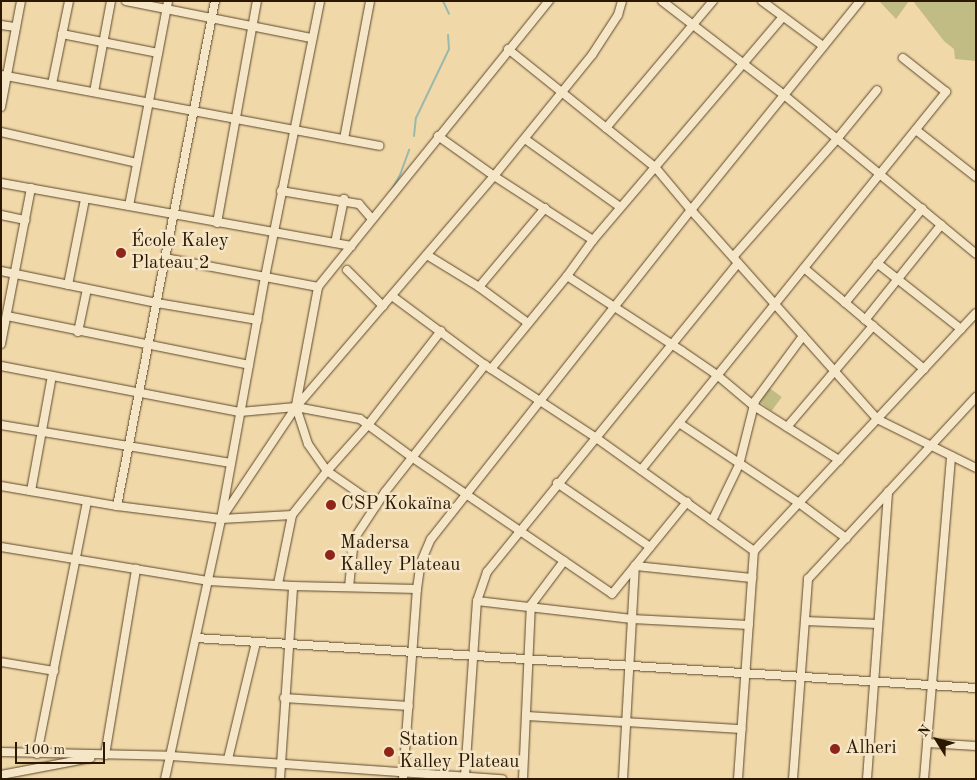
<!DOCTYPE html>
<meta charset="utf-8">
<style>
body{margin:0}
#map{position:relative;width:977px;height:780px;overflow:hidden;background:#f0d8a9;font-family:"Old Standard TT",serif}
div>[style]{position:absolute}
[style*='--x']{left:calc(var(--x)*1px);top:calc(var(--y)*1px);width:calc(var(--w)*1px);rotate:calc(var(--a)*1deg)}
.green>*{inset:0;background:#c1bc83;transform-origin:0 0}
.stream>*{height:2px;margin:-1px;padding:0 1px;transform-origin:1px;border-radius:1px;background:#9ab9ac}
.roads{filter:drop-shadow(0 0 1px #5d482b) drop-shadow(0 0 1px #5d482b)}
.minor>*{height:8px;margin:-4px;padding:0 4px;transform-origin:4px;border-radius:4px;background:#f5e6c7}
.dots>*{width:14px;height:14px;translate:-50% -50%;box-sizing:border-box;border:2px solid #f5e6c7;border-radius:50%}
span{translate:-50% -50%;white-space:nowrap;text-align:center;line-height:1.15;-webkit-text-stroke:5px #f5e6c7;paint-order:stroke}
.poi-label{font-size:19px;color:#2c1801}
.left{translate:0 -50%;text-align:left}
.frame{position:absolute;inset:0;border:2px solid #2c1801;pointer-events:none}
.north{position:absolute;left:912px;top:715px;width:50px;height:50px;-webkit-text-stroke:4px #f5e6c7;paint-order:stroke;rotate:306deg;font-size:14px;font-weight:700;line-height:20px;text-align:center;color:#2c1801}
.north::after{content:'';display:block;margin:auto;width:18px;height:22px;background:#2c1801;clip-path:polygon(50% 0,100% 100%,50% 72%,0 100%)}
.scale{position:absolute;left:15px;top:742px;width:90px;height:22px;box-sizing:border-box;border:2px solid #2c1801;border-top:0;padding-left:6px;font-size:15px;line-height:18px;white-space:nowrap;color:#2c1801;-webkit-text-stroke:4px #f5e6c7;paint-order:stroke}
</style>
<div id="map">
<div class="green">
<div style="clip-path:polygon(879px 1px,909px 1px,896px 19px)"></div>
<div style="clip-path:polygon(913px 1px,976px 1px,976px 61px,955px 59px,954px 49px,944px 41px)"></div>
<div style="left:768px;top:387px;width:17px;height:17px;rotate:36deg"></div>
</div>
<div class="stream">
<div style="--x:443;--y:1;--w:14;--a:65"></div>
<div style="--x:414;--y:136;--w:18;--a:-84"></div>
<div style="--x:416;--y:118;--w:76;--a:-64.4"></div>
<div style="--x:449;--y:49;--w:14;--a:-94"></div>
<div style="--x:390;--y:193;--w:21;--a:-61"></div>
<div style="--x:400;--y:175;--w:27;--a:-70"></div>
</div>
<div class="roads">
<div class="minor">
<div style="--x:126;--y:1;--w:190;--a:11.3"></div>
<div style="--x:662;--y:1;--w:154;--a:37.6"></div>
<div style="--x:784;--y:95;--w:249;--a:39.6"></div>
<div style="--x:762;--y:1;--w:76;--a:36.4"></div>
<div style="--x:1;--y:25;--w:15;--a:8"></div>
<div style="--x:62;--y:34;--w:98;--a:11.2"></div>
<div style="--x:508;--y:49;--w:189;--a:38.8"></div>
<div style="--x:655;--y:167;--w:56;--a:50.1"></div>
<div style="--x:691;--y:210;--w:280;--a:48.3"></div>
<div style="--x:877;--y:419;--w:110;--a:26.3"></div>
<div style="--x:1;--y:75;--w:385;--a:10.6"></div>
<div style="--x:52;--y:84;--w:85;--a:-78.4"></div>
<div style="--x:94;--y:92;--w:93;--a:-79.4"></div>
<div style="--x:1;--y:107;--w:108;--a:-79.3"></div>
<div style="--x:606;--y:128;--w:166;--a:-49.9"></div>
<div style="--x:916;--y:130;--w:76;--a:38.1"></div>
<div style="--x:1;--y:132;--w:139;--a:12.8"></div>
<div style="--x:438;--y:136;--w:69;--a:35.5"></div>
<div style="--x:494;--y:176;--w:118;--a:32.9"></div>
<div style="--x:344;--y:139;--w:140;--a:-79.3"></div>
<div style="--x:525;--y:139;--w:117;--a:35.6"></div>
<div style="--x:1;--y:183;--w:356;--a:10.2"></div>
<div style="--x:281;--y:191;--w:79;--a:9.5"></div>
<div style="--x:359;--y:204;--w:20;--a:49"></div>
<div style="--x:129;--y:206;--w:209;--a:-79.2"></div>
<div style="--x:1;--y:215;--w:25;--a:12"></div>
<div style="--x:217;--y:223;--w:226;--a:-79.8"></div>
<div style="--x:335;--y:243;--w:45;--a:-78.4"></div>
<div style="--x:427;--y:255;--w:61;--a:31.6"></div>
<div style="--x:479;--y:287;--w:61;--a:36.3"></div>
<div style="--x:733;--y:257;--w:157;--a:-48.6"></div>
<div style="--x:837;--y:139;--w:63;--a:-50.8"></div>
<div style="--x:165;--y:258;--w:156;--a:10.7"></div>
<div style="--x:877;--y:263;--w:107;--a:38.2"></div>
<div style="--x:804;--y:268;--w:157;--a:40.1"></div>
<div style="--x:347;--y:270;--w:51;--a:45"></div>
<div style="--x:1;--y:271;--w:159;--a:11.6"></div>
<div style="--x:157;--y:303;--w:102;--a:9.6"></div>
<div style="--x:567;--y:276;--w:137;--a:33.1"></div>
<div style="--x:682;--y:351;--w:42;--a:34.4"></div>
<div style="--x:717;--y:375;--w:48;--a:40"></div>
<div style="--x:754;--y:406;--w:101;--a:32.4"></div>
<div style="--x:68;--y:285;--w:88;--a:-78.8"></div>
<div style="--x:479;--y:287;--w:103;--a:-50.1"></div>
<div style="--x:392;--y:296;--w:116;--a:36.6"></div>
<div style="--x:485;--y:365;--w:131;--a:33.2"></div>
<div style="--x:595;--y:437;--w:196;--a:35.6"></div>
<div style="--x:845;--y:303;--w:122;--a:-50.7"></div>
<div style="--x:7;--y:316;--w:247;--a:11.4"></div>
<div style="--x:865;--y:320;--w:122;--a:-51.3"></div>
<div style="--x:78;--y:332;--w:44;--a:-78.2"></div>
<div style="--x:1;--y:344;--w:159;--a:-79.1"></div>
<div style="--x:1;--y:366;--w:243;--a:10.9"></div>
<div style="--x:240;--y:412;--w:56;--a:-5.1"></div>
<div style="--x:296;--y:407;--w:39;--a:72"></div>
<div style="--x:308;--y:444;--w:33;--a:55"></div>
<div style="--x:327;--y:471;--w:60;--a:34.8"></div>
<div style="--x:491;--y:369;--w:120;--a:-50.7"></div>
<div style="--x:567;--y:276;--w:44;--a:-54.2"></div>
<div style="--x:593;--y:240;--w:293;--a:-49.6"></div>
<div style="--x:296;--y:405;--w:120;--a:-79.4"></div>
<div style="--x:318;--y:287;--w:368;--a:-51.1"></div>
<div style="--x:296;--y:407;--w:65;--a:10.6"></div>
<div style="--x:360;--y:419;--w:66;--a:36.3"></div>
<div style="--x:413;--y:458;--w:241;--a:34.3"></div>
<div style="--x:612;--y:594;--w:119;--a:-50.8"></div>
<div style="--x:679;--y:423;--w:144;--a:33.7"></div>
<div style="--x:799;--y:503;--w:59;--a:36.7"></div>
<div style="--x:1;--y:425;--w:233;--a:9.4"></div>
<div style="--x:787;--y:427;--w:133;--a:-49.6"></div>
<div style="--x:641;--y:470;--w:486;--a:-51.1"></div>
<div style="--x:946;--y:92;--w:55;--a:-141.7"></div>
<div style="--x:557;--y:483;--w:113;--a:34.5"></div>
<div style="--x:1;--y:486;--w:118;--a:9.8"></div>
<div style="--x:117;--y:506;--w:105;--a:7.1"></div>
<div style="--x:221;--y:519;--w:71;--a:-3.2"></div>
<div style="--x:31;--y:491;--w:117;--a:-79.7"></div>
<div style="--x:117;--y:506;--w:514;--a:-79.02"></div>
<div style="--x:223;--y:516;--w:131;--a:-56.2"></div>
<div style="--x:296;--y:407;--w:304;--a:-49.4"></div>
<div style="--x:494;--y:176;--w:156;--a:-51"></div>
<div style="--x:592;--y:55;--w:48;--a:-57"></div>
<div style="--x:618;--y:15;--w:15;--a:-74"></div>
<div style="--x:712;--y:521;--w:62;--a:-64.3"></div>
<div style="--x:739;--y:465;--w:66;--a:-76"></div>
<div style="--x:755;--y:401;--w:81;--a:-53.6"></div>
<div style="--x:1;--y:547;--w:211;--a:9.3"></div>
<div style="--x:209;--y:581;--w:84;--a:3.4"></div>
<div style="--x:293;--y:586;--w:124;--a:1.4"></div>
<div style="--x:278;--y:584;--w:70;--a:-78.5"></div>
<div style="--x:292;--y:515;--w:56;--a:-51.5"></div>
<div style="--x:327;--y:471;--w:62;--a:-48.3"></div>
<div style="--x:368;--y:425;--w:119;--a:-52.2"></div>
<div style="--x:349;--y:587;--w:48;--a:-84.1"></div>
<div style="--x:354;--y:539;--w:56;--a:-56.6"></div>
<div style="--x:385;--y:492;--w:162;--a:-51.8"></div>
<div style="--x:477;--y:601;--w:156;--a:6.6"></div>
<div style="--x:632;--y:619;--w:117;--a:2.9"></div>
<div style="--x:805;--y:621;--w:73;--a:2.4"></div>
<div style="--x:196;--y:638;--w:782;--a:3.67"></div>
<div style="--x:1;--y:662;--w:54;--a:9.6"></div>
<div style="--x:284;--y:698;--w:125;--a:3.7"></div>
<div style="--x:527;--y:716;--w:215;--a:3.5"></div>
<div style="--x:927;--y:743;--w:49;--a:3.5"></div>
<div style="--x:1;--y:752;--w:170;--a:1.3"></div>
<div style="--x:171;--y:756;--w:332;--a:4"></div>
<div style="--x:37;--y:754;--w:258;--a:-78.8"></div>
<div style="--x:105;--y:755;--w:189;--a:-80.5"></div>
<div style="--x:228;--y:759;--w:120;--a:-76.5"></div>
<div style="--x:1;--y:775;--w:91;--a:-10.8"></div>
<div style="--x:465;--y:776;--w:175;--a:-86.1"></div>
<div style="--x:477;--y:601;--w:31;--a:-71"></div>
<div style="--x:487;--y:572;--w:398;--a:-50.9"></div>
<div style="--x:165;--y:779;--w:266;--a:-77.8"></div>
<div style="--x:221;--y:519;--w:246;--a:-79.7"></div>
<div style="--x:265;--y:277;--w:281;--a:-78.7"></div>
<div style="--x:280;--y:779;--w:193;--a:-86.1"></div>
<div style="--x:403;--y:779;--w:191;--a:-85.8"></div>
<div style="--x:417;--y:589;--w:27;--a:-82"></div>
<div style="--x:421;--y:562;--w:25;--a:-67"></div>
<div style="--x:431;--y:539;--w:419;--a:-51.7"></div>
<div style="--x:691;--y:210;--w:269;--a:-51"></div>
<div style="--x:523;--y:779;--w:174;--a:-87.4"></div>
<div style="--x:531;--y:605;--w:55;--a:-53.1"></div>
<div style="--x:623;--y:779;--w:213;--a:-86.8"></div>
<div style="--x:635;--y:566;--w:118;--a:5.9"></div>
<div style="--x:738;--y:779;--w:229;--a:-86"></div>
<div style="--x:754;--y:551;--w:325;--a:-47"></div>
<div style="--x:793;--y:779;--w:201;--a:-85.7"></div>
<div style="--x:808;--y:579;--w:248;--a:-47.3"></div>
<div style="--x:867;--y:779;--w:288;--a:-85.8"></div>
<div style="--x:924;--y:779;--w:324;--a:-85.2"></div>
</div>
</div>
<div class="dots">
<div style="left:121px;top:253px;background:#8f2418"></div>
<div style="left:331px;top:505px;background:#8f2418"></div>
<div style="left:330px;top:555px;background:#8f2418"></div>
<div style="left:835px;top:749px;background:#8f2418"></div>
<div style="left:389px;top:752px;background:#8f2418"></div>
</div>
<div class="poi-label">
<span class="left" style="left:131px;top:253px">École Kaley<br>Plateau 2</span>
<span class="left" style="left:341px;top:505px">CSP Kokaïna</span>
<span class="left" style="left:340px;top:555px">Madersa<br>Kalley Plateau</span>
<span class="left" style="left:399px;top:752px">Station<br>Kalley Plateau</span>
<span class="left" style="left:845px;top:749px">Alheri</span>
</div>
<div class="frame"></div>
<div class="north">N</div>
<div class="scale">100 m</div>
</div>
